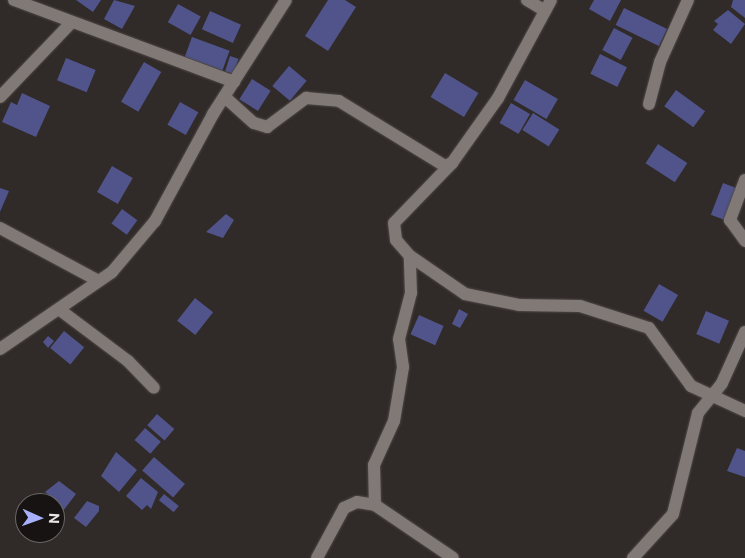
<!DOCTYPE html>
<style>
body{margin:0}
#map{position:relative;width:745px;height:558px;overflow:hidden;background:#302a28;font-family:"Public Sans",sans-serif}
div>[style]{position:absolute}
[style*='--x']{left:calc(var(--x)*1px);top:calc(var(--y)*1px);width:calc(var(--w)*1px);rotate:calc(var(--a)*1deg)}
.building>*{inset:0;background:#50548b;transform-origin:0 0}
.roads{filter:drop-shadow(0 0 1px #4e4947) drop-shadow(0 0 1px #4e4947)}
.minor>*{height:12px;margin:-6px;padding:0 6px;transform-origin:6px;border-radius:6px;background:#807976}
span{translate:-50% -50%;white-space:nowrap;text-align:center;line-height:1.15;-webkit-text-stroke:5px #161312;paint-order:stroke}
.north{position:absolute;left:15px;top:493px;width:50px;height:50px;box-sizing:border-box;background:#161312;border:1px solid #6a6766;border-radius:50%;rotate:92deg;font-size:14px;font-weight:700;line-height:20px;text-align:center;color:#e8e4e3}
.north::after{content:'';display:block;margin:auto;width:18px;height:22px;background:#a8b0fc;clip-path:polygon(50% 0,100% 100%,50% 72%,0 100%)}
</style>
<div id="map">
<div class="building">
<div style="clip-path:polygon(76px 0,101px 0,93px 12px)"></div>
<div style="clip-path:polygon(114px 0,135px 6px,122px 29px,104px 19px)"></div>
<div style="clip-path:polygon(328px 0,345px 0,356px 7px,328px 51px,305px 36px)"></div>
<div style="clip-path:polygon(594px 0,621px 0,610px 21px,589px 9px)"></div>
<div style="clip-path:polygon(733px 0,745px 0,745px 18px,731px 7px)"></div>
<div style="left:178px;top:4px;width:26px;height:21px;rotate:29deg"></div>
<div style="left:624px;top:8px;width:48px;height:19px;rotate:26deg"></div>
<div style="clip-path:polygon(728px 10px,745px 24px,731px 44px,713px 30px,718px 24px,714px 21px)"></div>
<div style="left:210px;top:11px;width:34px;height:20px;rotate:24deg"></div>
<div style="left:614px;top:28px;width:21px;height:25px;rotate:28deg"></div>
<div style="left:192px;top:37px;width:40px;height:21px;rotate:20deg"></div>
<div style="left:600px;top:54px;width:30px;height:22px;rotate:26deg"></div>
<div style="left:230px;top:56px;width:9px;height:16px;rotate:18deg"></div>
<div style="left:66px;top:58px;width:32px;height:24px;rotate:22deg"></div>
<div style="left:144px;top:62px;width:20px;height:46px;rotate:30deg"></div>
<div style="left:289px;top:66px;width:23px;height:26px;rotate:40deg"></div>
<div style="left:445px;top:73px;width:39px;height:28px;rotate:31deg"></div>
<div style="left:252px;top:79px;width:22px;height:24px;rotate:32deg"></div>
<div style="left:525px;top:80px;width:38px;height:23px;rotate:30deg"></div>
<div style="left:676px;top:90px;width:36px;height:20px;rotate:36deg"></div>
<div style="clip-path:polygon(22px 93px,50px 106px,36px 137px,2px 122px,11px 102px,17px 105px)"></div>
<div style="left:180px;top:102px;width:21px;height:26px;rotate:29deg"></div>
<div style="left:511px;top:103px;width:22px;height:23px;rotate:30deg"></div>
<div style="left:533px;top:113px;width:31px;height:20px;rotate:32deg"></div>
<div style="left:658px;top:144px;width:35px;height:23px;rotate:33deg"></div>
<div style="left:112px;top:166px;width:24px;height:30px;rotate:30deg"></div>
<div style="left:723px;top:183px;width:14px;height:34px;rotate:21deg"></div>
<div style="clip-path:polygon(0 188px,9px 191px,0 212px)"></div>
<div style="left:122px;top:209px;width:19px;height:18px;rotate:36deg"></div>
<div style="clip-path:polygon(226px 214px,234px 220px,223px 238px,206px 232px)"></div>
<div style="left:659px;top:284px;width:22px;height:31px;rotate:30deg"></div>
<div style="left:195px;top:298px;width:23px;height:29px;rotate:38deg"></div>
<div style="clip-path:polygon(459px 309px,468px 314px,460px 328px,452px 324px)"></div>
<div style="left:706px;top:311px;width:25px;height:25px;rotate:23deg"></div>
<div style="left:419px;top:315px;width:27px;height:21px;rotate:24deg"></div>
<div style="left:64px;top:331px;width:26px;height:22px;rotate:39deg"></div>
<div style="clip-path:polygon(48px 336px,54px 341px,48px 348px,43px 342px)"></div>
<div style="left:157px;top:414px;width:23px;height:15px;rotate:41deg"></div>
<div style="left:145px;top:428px;width:21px;height:16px;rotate:41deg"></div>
<div style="clip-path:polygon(737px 448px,745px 451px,745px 477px,727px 471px)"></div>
<div style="clip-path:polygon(116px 452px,137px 470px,119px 492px,101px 476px)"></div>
<div style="left:154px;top:457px;width:41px;height:18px;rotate:41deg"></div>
<div style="clip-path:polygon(141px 478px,158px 492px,151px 509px,147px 505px,142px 510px,126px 496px)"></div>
<div style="clip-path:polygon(59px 481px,76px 494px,63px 511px,46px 499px,49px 495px,45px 492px)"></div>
<div style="left:164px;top:494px;width:19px;height:8px;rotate:39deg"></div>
<div style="clip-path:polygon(87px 501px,99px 506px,99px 511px,86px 527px,74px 518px)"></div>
</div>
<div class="roads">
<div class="minor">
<div style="--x:14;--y:0;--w:235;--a:20.4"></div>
<div style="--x:527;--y:0;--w:21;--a:31"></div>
<div style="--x:0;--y:97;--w:103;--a:-46.2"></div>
<div style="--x:227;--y:99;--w:36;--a:42"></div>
<div style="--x:254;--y:123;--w:14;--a:17"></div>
<div style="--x:267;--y:127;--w:49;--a:-36.6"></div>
<div style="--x:306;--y:98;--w:33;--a:5"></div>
<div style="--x:339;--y:101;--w:124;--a:31.5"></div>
<div style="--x:445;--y:166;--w:8;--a:-23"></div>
<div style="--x:452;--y:163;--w:80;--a:-54.7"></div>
<div style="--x:498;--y:98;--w:111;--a:-61.6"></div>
<div style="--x:649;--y:104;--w:43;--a:-75.3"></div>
<div style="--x:660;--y:62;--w:68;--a:-65.7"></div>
<div style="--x:452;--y:163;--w:83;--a:134"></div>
<div style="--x:394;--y:223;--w:17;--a:83"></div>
<div style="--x:396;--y:240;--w:21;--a:49"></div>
<div style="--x:410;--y:256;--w:67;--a:34.6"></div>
<div style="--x:465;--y:294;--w:55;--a:11.5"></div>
<div style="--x:519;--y:305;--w:61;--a:0.9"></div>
<div style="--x:580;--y:306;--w:72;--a:17.7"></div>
<div style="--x:649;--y:328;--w:72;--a:54.1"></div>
<div style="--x:691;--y:386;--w:60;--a:24.8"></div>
<div style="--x:745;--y:180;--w:43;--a:110.6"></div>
<div style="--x:730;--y:220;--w:26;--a:54"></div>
<div style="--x:0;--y:228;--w:112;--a:28.2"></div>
<div style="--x:60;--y:310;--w:85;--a:36.9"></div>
<div style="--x:128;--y:361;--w:37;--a:46"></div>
<div style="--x:0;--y:349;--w:136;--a:-34.5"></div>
<div style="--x:112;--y:272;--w:67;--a:-49.9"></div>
<div style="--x:155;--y:221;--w:122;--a:-61.5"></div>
<div style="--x:213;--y:114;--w:135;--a:-57.4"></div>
<div style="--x:375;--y:505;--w:40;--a:-91.4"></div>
<div style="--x:374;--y:465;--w:48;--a:-65.6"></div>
<div style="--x:394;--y:421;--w:55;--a:-80.5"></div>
<div style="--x:403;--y:367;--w:28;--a:-98"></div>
<div style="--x:399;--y:339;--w:48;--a:-75.4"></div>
<div style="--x:411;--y:293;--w:37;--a:-92"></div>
<div style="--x:317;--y:558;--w:57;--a:-61.6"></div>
<div style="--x:344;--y:508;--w:14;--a:-25"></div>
<div style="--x:357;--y:502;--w:18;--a:9"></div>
<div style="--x:375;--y:505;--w:94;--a:34.2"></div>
<div style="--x:633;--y:558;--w:59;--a:-47.7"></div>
<div style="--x:673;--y:514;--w:104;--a:-76.1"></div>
<div style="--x:698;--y:413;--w:38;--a:-51"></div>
<div style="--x:722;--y:383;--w:56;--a:-65.7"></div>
</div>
</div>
<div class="north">N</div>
</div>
